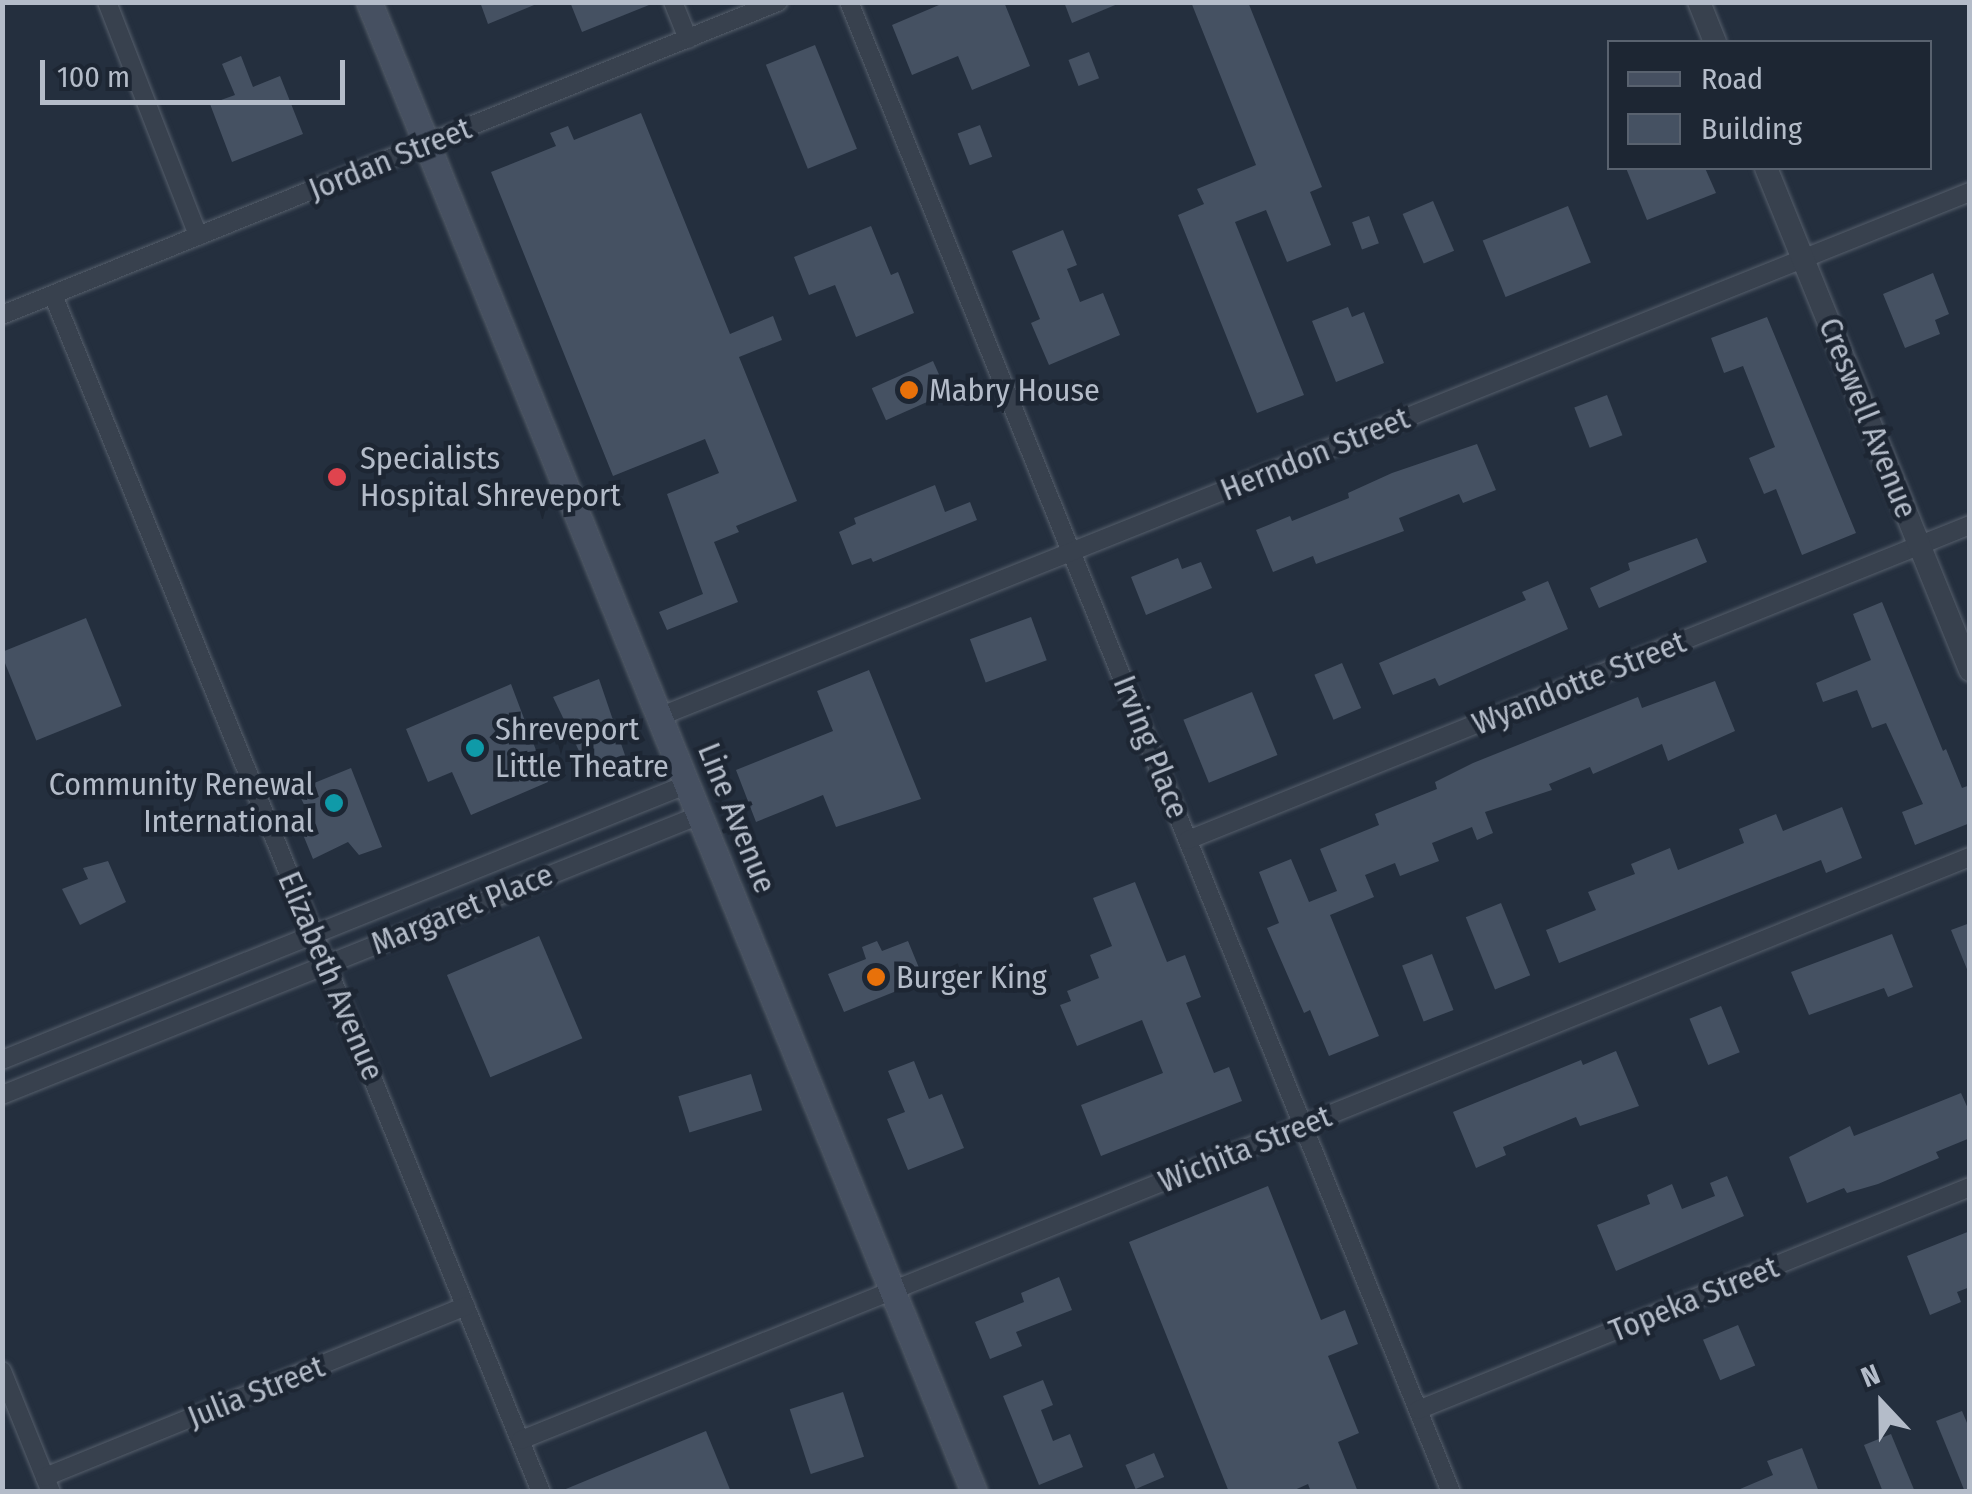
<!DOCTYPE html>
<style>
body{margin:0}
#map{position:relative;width:1972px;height:1494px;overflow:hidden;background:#242f3e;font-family:"Fira Sans Condensed",sans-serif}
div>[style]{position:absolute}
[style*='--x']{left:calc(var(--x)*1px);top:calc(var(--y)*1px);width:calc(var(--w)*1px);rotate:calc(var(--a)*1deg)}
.building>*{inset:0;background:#455162;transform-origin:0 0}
.roads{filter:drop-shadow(0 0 2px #565f6c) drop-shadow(0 0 2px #565f6c)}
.minor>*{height:18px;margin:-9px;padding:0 9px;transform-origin:9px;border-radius:9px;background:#38414e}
.tertiary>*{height:22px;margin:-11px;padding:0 11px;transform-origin:11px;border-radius:11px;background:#38414e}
.secondary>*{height:25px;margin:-12.5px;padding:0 12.5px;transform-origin:12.5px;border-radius:12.5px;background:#465061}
.dots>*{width:28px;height:28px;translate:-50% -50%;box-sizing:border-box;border:5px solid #1d2633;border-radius:50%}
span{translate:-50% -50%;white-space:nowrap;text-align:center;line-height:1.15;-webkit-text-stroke:9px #1d2633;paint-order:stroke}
.street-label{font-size:32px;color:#b4bcc9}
.poi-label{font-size:32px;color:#b4bcc9}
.left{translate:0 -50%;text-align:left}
.right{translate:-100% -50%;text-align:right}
.frame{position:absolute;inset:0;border:5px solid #b4bcc9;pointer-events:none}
.legend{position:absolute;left:1607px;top:40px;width:325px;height:130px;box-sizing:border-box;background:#1d2633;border:2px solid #59626f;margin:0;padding:12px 18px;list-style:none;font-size:30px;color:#b4bcc9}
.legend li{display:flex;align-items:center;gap:20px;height:50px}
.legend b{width:50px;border:2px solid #59626f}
.north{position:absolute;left:1832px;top:1354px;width:100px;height:100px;-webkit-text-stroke:8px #1d2633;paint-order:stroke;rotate:338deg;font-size:28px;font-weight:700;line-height:40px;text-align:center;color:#b4bcc9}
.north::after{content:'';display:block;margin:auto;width:35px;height:45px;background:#b4bcc9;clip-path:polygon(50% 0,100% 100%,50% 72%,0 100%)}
.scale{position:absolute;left:40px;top:60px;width:305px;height:45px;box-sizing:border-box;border:5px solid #b4bcc9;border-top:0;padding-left:12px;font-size:30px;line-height:35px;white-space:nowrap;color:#b4bcc9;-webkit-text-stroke:8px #1d2633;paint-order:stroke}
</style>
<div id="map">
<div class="building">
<div style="clip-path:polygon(480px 2px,539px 2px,539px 3px,488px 24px)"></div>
<div style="clip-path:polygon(570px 2px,654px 2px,654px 3px,582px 32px)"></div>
<div style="clip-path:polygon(946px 2px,1004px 2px,1030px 66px,972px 90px,958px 56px,912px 75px,892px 25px)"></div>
<div style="clip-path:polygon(1064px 2px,1120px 2px,1120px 3px,1072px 23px)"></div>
<div style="clip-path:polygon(1191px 2px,1248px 2px,1322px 187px,1310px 192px,1331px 245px,1287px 262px,1266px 210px,1235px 222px,1304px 395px,1257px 413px,1178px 215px,1204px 204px,1197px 189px,1256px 165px)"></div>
<div style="left:815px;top:45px;width:112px;height:53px;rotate:68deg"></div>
<div style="left:1089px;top:52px;width:28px;height:22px;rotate:69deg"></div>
<div style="clip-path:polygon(241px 56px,253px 87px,280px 76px,303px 134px,232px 162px,210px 104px,235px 95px,222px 64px)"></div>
<div style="clip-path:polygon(641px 113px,730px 334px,773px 316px,782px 340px,739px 357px,797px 501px,736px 526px,739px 532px,714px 542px,738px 602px,667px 630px,659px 612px,703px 594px,667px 494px,719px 473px,705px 439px,613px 476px,491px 172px,556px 146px,550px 133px,568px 126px,574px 140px)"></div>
<div style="left:980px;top:125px;width:34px;height:24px;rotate:69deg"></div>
<div style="clip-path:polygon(1626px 168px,1705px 168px,1716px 193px,1647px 220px)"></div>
<div style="left:1433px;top:201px;width:54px;height:33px;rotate:67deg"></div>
<div style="left:1568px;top:206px;width:61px;height:92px;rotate:68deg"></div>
<div style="left:1369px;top:216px;width:29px;height:18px;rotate:70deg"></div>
<div style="clip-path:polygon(871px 226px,891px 275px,898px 272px,914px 313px,856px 337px,835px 285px,809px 295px,794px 257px)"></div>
<div style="clip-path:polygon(1063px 230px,1077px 265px,1067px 269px,1080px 302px,1103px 293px,1120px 335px,1049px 365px,1031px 323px,1040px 319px,1012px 251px)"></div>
<div style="clip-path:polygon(1933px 273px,1949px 314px,1935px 320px,1940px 334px,1905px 348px,1883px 294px)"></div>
<div style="clip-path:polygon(1348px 307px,1352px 317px,1364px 312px,1384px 363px,1336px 382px,1312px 321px)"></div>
<div style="clip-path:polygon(1767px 317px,1856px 533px,1802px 555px,1776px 489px,1764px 494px,1749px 458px,1775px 447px,1743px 366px,1724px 373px,1711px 338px)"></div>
<div style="left:933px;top:361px;width:35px;height:67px;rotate:66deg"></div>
<div style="left:1607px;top:395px;width:43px;height:35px;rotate:69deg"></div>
<div style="clip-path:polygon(1477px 444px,1496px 490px,1463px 503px,1459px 494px,1399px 518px,1404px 531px,1316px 564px,1313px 556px,1273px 572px,1256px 530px,1290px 516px,1292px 521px,1349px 498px,1348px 493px,1392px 473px)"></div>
<div style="clip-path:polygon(935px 485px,945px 512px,970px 502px,977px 520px,873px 562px,871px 558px,852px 565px,839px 532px,856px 524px,854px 518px)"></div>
<div style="clip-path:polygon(1697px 538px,1707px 562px,1599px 608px,1590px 588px,1630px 570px,1628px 563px)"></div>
<div style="clip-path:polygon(1178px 558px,1182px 569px,1201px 562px,1212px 588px,1146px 615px,1131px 577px)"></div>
<div style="clip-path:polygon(1548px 581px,1568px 629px,1439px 686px,1435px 678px,1393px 695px,1379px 663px,1526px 600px,1522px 592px)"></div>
<div style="clip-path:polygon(1882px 602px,1943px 751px,1946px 749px,1962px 788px,1970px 785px,1970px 823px,1915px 845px,1902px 812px,1923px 804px,1886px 723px,1872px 728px,1857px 690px,1823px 702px,1816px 683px,1871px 660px,1853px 614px)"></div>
<div style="left:1031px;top:617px;width:46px;height:65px;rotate:70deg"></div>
<div style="left:86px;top:618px;width:95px;height:92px;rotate:68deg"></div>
<div style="left:1342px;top:663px;width:49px;height:30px;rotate:67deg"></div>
<div style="clip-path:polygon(869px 670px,921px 799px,836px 827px,823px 795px,756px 822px,736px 770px,833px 731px,817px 691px)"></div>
<div style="clip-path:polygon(599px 679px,629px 767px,593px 780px,553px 697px)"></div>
<div style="clip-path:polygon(1715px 681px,1735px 731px,1668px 761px,1662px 744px,1593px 774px,1590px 767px,1549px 784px,1552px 790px,1485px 812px,1493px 833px,1477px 840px,1472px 827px,1432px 843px,1439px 861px,1400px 876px,1395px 863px,1365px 875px,1374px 897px,1330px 915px,1379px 1036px,1329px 1056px,1310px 1010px,1304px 1013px,1267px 928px,1279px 923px,1259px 872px,1291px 859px,1309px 902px,1337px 891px,1320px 849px,1379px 825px,1375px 814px,1437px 789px,1435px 782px,1473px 763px,1638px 697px,1642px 708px)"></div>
<div style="clip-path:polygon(511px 684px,548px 782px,471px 815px,452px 772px,428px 782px,406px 729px)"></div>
<div style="left:1252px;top:692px;width:68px;height:74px;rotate:68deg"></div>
<div style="clip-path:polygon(351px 768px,382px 847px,359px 855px,348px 842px,313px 859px,297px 820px,309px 815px,297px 790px)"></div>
<div style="clip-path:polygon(1842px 807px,1862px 858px,1826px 873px,1821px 860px,1559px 963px,1546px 930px,1596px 910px,1588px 892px,1635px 874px,1631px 864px,1670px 848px,1678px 870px,1744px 843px,1739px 829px,1776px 814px,1783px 831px)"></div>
<div style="clip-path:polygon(108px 861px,126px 902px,80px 925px,62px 889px,88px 879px,83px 868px)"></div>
<div style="clip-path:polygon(1135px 882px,1167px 962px,1185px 955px,1201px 997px,1186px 1003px,1214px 1073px,1229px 1067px,1242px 1101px,1101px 1156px,1081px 1105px,1163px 1073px,1142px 1020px,1077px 1046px,1060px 1005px,1071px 1001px,1067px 991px,1099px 978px,1090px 955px,1112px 946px,1093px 898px)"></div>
<div style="left:1501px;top:903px;width:78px;height:38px;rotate:68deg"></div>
<div style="clip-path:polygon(1970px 923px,1970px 974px,1969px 974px,1951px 930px)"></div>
<div style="clip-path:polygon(1892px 934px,1913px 987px,1888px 997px,1884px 988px,1809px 1015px,1791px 972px)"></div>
<div style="left:539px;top:936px;width:111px;height:100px;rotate:67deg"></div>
<div style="clip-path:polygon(877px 941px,882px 951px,908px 941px,924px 980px,844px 1012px,828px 974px,866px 959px,862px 947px)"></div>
<div style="left:1432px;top:954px;width:60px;height:32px;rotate:69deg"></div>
<div style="left:1721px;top:1006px;width:50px;height:34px;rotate:68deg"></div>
<div style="clip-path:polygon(1616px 1051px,1639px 1106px,1580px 1126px,1576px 1117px,1503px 1147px,1506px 1155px,1476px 1168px,1453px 1112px,1581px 1060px,1583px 1065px)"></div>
<div style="clip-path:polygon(914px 1061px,929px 1099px,942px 1094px,964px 1148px,908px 1170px,887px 1119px,905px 1112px,888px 1071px)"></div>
<div style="left:751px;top:1074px;width:38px;height:76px;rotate:73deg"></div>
<div style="clip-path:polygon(1961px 1093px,1970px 1113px,1970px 1138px,1936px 1152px,1939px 1158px,1878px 1184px,1847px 1193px,1844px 1188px,1807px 1203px,1789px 1157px,1850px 1126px,1854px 1136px)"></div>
<div style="clip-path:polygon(1727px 1176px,1744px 1216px,1616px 1271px,1597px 1225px,1650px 1204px,1647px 1195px,1672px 1184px,1682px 1209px,1715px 1196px,1710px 1183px)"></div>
<div style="clip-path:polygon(1268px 1186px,1321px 1320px,1345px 1310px,1358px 1344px,1328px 1356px,1359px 1433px,1338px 1442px,1358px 1492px,1311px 1492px,1308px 1484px,1290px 1492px,1229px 1492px,1129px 1242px)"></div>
<div style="clip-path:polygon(1970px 1231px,1970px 1287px,1957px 1292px,1961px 1302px,1930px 1315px,1907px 1256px)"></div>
<div style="clip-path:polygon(1059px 1277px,1072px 1310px,1016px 1332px,1022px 1346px,990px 1359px,975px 1322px,1024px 1302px,1021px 1293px)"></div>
<div style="left:1738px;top:1325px;width:44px;height:38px;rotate:67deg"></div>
<div style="clip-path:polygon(1043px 1380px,1053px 1405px,1041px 1410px,1053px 1441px,1070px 1434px,1083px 1467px,1039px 1485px,1003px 1396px)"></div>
<div style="left:843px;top:1392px;width:68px;height:56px;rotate:72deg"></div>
<div style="clip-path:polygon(1962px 1411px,1970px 1430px,1970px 1492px,1965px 1492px,1936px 1421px)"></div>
<div style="clip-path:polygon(706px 1431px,731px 1492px,561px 1492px,561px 1491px)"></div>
<div style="clip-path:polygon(1891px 1434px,1915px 1492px,1883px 1492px,1864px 1445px)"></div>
<div style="clip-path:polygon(1802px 1448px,1819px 1492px,1733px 1492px,1773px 1475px,1767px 1461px)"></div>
<div style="left:1154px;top:1453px;width:26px;height:31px;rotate:67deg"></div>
</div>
<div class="roads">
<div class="minor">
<div style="--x:107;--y:2;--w:251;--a:68.7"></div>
<div style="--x:673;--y:2;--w:40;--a:68"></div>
<div style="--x:849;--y:2;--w:1607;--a:68"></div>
<div style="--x:53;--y:295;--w:1293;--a:67.82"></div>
<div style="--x:2;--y:315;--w:837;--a:-21.97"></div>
<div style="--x:661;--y:716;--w:1410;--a:-21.82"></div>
<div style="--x:1188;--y:840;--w:843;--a:-21.94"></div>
<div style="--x:2;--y:1060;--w:739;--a:-21.92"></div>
<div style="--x:2;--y:1095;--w:752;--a:-21.86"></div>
<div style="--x:2;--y:1371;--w:131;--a:68"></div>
<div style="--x:1418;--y:1410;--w:595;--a:-22"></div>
<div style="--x:521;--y:1440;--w:1562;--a:-21.92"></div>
<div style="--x:45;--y:1477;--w:454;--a:-22.1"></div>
</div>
<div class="tertiary">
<div style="--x:1699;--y:2;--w:43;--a:68.2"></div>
<div style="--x:1766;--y:168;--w:542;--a:67.88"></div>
</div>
<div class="secondary">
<div style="--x:369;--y:2;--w:1608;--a:67.9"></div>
</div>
</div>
<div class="dots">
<div style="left:909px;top:390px;background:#e8710a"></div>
<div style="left:337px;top:477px;background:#e0444e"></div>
<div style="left:475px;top:748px;background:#0f9aa8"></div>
<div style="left:334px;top:803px;background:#0f9aa8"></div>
<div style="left:876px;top:977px;background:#e8710a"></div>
</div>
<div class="street-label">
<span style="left:390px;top:159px;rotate:-22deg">Jordan Street</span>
<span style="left:1868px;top:418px;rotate:68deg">Creswell Avenue</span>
<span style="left:1315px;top:454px;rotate:-22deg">Herndon Street</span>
<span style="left:1579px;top:683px;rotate:-22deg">Wyandotte Street</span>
<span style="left:1151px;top:747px;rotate:68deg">Irving Place</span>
<span style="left:737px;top:818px;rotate:68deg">Line Avenue</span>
<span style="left:462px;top:909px;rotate:-22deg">Margaret Place</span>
<span style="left:331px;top:976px;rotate:67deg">Elizabeth Avenue</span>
<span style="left:1245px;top:1149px;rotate:-22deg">Wichita Street</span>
<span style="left:1694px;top:1299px;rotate:-22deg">Topeka Street</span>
<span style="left:256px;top:1392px;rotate:-22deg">Julia Street</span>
</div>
<div class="poi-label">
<span class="left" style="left:929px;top:390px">Mabry House</span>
<span class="left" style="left:360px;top:477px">Specialists<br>Hospital Shreveport</span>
<span class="left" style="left:495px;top:748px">Shreveport<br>Little Theatre</span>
<span class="right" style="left:314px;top:803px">Community Renewal<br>International</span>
<span class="left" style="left:896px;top:977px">Burger King</span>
</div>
<div class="frame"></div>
<ul class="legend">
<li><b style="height:12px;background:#465061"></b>Road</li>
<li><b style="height:28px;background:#455162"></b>Building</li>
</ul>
<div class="north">N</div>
<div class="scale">100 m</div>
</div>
